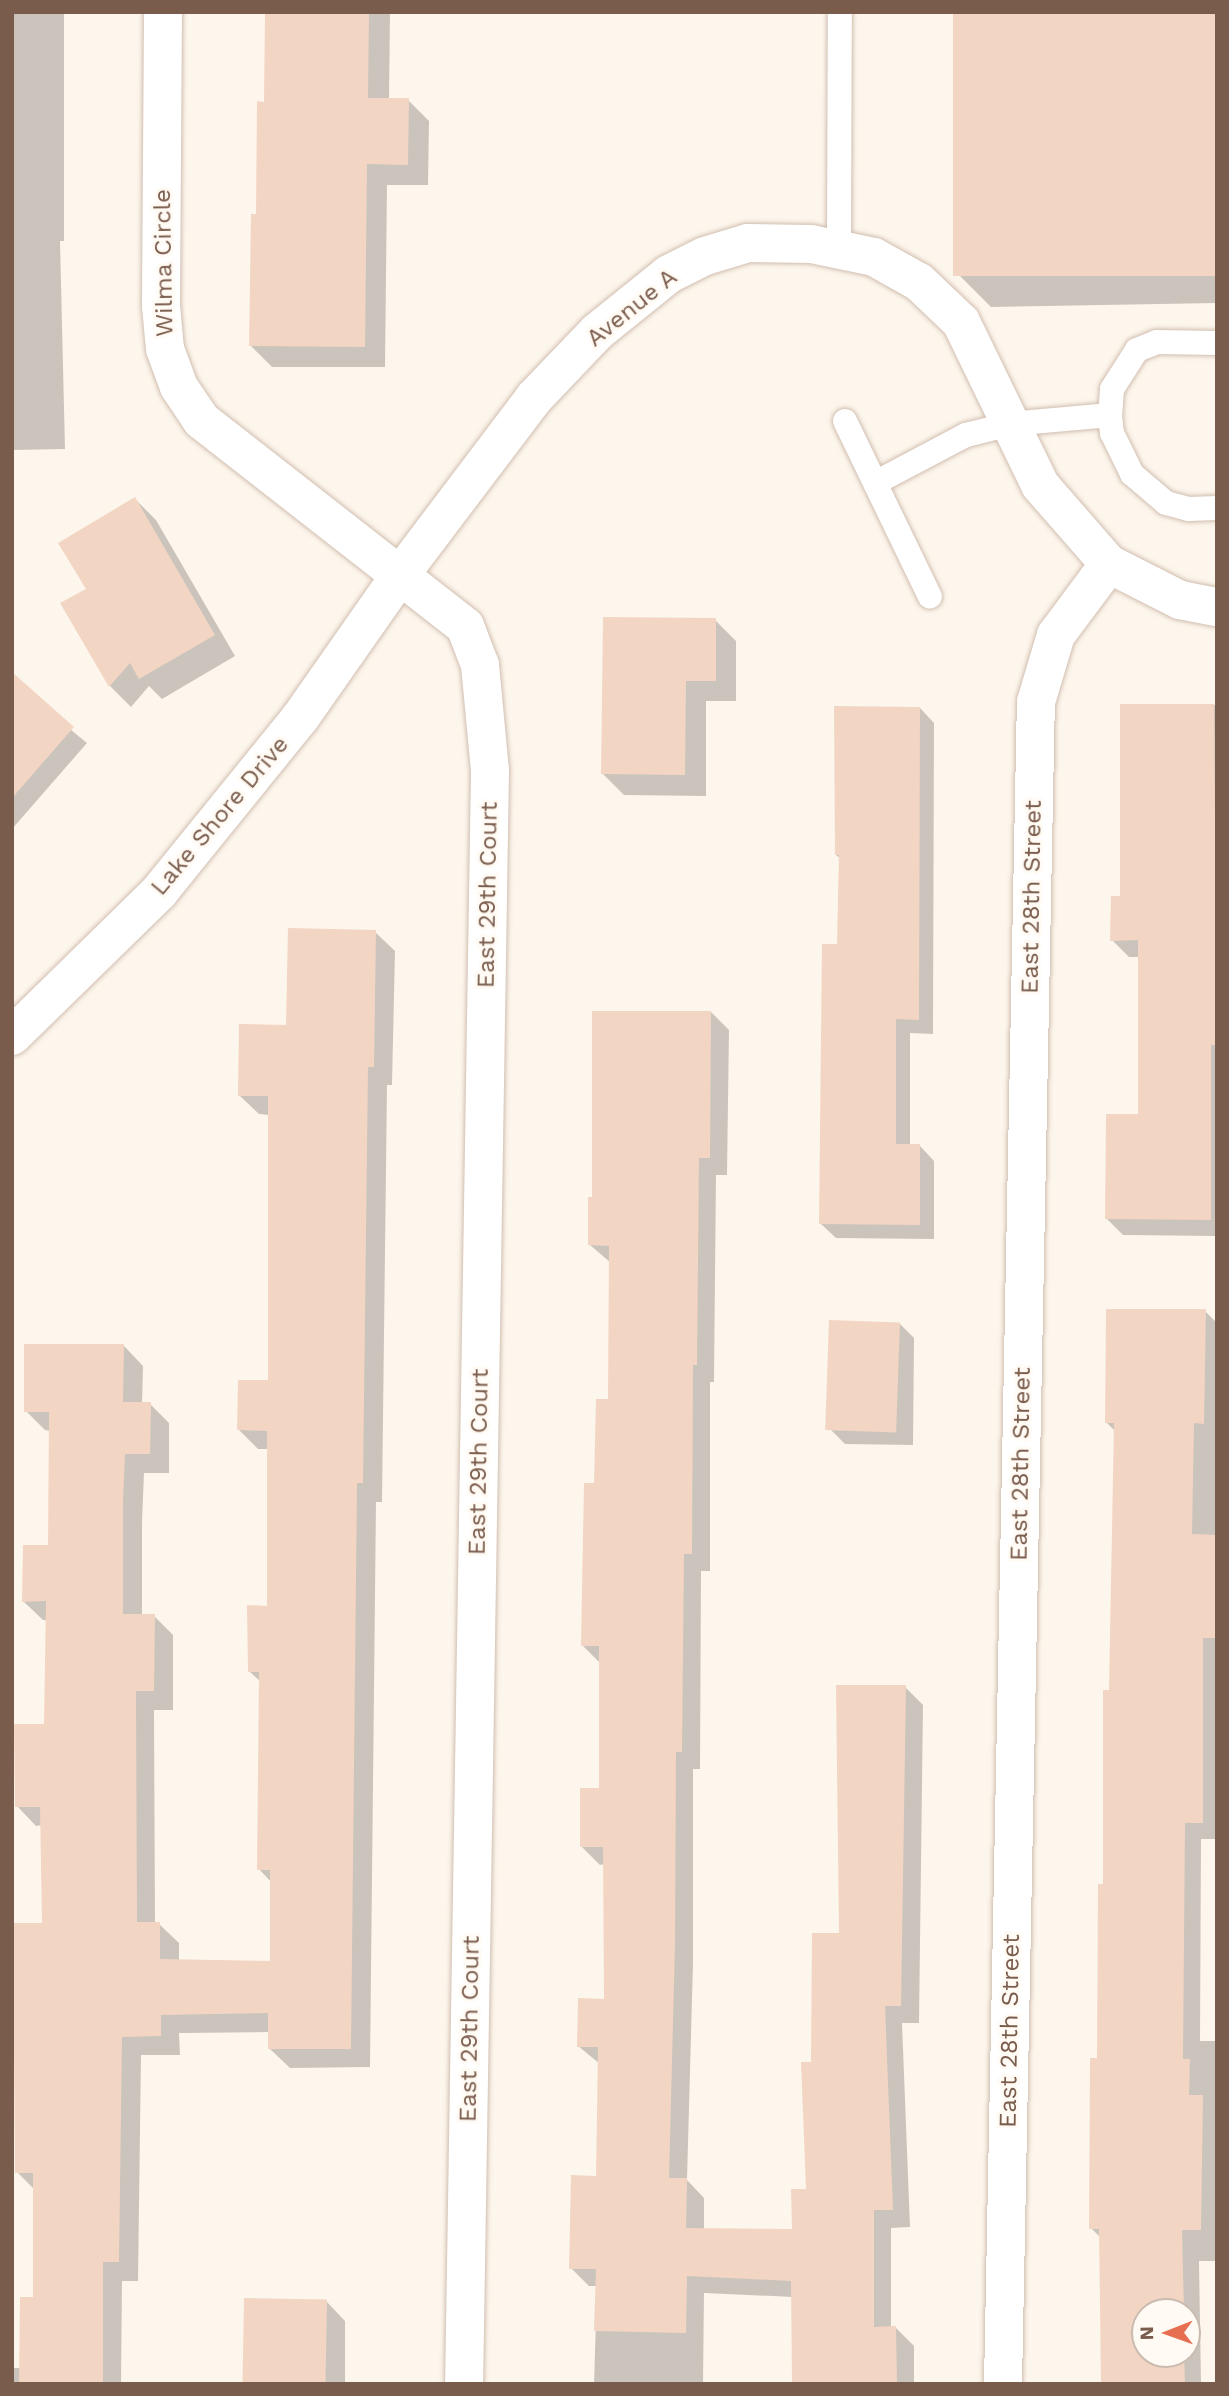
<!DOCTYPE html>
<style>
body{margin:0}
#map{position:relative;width:1229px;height:2396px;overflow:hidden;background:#fdf6ec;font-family:"Work Sans",sans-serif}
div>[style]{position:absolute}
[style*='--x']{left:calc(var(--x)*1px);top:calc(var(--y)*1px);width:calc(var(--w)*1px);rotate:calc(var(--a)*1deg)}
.shadow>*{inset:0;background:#0003}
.building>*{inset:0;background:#f3d5c3;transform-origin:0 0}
.roads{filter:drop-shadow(0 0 2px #d1beb0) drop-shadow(0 0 2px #d1beb0)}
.lane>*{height:24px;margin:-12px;padding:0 12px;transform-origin:12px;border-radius:12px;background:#fff}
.street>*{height:38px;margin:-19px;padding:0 19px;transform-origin:19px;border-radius:19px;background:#fff}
span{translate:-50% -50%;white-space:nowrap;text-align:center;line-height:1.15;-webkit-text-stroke:6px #fffaf3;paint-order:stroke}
.street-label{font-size:24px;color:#7a5c4d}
.frame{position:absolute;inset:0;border:14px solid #7a5c4d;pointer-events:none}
.north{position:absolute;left:1131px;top:2298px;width:70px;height:70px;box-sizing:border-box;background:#fffaf3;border:2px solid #cabbb1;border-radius:50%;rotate:269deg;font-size:19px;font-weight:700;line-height:28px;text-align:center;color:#7a5c4d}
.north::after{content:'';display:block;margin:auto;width:24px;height:32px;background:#e76f51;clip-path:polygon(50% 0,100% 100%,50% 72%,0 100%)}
</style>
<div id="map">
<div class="shadow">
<div style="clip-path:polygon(12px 12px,64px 12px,64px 241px,60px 241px,65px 449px,12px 450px)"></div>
<div style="clip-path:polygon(267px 12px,390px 12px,389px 100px,408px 100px,429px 121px,428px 185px,387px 185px,385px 367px,272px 367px,251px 346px,266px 104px)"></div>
<div style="clip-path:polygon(1217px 12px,1217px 303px,991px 307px,959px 275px)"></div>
<div style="clip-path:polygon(135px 499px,156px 520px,235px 656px,162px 699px,149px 686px,131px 707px,110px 686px,63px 604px,88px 590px)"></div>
<div style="clip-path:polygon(715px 620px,736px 641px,736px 701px,706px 701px,706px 796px,624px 795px,603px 774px)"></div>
<div style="clip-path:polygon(12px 682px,87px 743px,12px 829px)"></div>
<div style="clip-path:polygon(1217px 705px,1217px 1236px,1123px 1235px,1107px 1219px,1139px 1116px,1140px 957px,1129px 957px,1112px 940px,1122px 897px,1122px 706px)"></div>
<div style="clip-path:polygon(920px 708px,934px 723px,933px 1034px,910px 1033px,910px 1146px,920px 1146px,934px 1161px,934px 1239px,836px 1238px,821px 1224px,839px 946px,841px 859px,836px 855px)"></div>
<div style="clip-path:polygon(375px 932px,395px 951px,392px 1085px,387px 1085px,382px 1502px,376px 1502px,370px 2067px,290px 2068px,270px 2049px,270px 2032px,179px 2033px,180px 2055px,141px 2055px,138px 2281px,122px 2281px,121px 2384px,14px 2384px,14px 2368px,21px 2368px,35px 2299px,35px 2190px,17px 2172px,44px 1924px,42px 1825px,36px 1826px,17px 1806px,46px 1726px,48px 1620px,43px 1620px,23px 1601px,50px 1547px,50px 1431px,45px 1430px,26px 1411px,124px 1346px,143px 1366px,142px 1404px,150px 1404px,169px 1423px,169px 1473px,144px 1473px,142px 1522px,142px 1615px,154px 1616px,173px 1635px,173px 1710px,154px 1710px,155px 1924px,159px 1924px,179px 1943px,179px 1961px,271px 1963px,272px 1883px,259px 1869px,261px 1682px,249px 1671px,269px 1608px,269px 1449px,258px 1449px,239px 1430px,270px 1382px,269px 1115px,259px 1114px,239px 1095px,287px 1027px)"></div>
<div style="clip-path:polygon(711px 1012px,729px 1030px,727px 1175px,716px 1175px,714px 1382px,710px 1382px,710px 1571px,701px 1571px,700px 1769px,693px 1769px,693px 1963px,687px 2180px,704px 2198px,704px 2230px,794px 2231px,808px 2191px,812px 2064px,841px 1935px,905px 1687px,923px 1705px,919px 2023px,902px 2023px,910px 2227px,891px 2228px,891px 2328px,896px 2328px,914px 2346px,914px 2384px,794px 2384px,793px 2297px,704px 2293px,703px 2384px,594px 2384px,597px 2286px,589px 2286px,571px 2268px,598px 2178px,600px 2064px,578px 2046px,606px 2001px,604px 1864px,600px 1865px,582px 1847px,601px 1789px,601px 1664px,583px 1646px,596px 1484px,610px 1401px,611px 1263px,590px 1245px,594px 1199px)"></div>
<div style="clip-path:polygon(evenodd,1205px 1311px,1217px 1323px,1217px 1839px,1201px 1839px,1200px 2041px,1217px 2041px,1217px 2261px,1199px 2261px,1201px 2384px,1103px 2384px,1101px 2238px,1091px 2228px,1111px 1692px,1116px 1432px,1106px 1422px,1205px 1311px,1145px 2312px,1187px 2312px,1187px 2354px,1145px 2354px,1145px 2312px)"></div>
<div style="clip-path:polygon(899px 1323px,914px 1338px,913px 1445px,845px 1444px,830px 1429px)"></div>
<div style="clip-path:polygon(326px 2301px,345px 2321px,345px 2384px,246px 2384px)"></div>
</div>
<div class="building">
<div style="clip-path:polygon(265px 12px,369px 12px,368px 98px,409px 98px,408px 165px,367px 164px,365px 347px,249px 346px,251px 214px,256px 214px,257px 101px,264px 102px)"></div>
<div style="left:953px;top:12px;width:264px;height:264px"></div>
<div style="clip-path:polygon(135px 497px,215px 635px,139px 679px,130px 663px,109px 687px,60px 603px,86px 589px,58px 543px)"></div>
<div style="clip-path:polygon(603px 617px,716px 618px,716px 681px,686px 681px,685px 775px,601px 774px)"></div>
<div style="clip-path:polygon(12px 672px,74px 727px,12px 798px)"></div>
<div style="clip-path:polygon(1120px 704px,1214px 704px,1217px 1045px,1211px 1045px,1211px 1220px,1105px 1219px,1106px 1114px,1138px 1114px,1138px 940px,1110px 941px,1111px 896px,1120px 896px)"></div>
<div style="clip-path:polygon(834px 706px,920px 707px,919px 1020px,896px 1019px,896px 1144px,920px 1144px,920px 1225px,819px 1224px,822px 944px,837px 944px,839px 855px,835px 855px)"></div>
<div style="clip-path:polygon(288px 928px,376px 930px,374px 1067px,368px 1067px,363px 1483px,357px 1483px,351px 2049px,268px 2049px,268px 2013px,161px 2015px,161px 2036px,122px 2037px,119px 2262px,103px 2262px,103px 2384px,19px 2384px,20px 2297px,33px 2297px,33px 2173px,15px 2173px,13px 1923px,42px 1923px,40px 1807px,15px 1807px,14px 1724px,44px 1724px,46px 1601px,22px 1602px,23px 1545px,48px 1545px,49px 1412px,24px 1412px,24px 1344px,124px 1344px,123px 1402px,151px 1402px,150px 1454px,125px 1454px,123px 1502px,123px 1614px,155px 1614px,154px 1691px,136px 1691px,137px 1922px,160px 1922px,160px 1959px,270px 1961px,270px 1870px,257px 1870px,259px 1672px,248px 1672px,247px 1605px,267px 1606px,267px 1431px,237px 1430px,238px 1380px,268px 1380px,268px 1096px,238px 1096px,239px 1024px,286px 1025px)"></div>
<div style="clip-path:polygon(592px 1011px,711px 1011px,710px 1158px,699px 1158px,697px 1365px,693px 1365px,692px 1554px,684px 1554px,682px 1752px,676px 1752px,675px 1944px,669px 2178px,687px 2178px,686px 2228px,792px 2229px,791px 2189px,806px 2189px,801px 2062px,811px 2062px,812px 1933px,839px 1933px,836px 1685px,906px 1685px,901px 2006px,885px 2006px,893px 2210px,874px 2210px,874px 2327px,896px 2326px,897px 2383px,792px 2384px,791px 2281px,687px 2276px,686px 2333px,594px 2331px,596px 2269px,569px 2269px,571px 2175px,596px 2176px,598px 2047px,577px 2047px,578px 1998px,604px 1999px,603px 1847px,580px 1847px,580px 1788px,599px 1788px,599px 1646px,581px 1646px,584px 1483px,594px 1483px,596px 1399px,608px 1399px,609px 1246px,588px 1245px,588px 1197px,592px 1197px)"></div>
<div style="clip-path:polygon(1106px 1309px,1206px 1309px,1204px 1424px,1194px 1423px,1192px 1534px,1217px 1535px,1217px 1638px,1203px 1638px,1203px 1823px,1185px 1823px,1183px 2059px,1190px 2059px,1189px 2095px,1203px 2095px,1201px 2230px,1182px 2230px,1184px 2312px,1145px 2312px,1145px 2354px,1184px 2354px,1185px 2384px,1101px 2384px,1099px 2229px,1089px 2229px,1090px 2058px,1097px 2058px,1098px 1884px,1103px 1884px,1103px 1690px,1109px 1690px,1114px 1423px,1105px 1423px)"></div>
<div style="left:829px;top:1320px;width:71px;height:110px;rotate:2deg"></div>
<div style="left:244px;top:2298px;width:83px;height:86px;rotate:1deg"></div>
</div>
<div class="roads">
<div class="lane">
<div style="--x:839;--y:249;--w:237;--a:-89.8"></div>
<div style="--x:1217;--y:343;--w:60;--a:-179"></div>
<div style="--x:1157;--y:342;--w:22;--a:158"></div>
<div style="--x:1137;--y:350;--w:46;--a:122.7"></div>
<div style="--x:1112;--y:389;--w:26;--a:94"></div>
<div style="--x:1110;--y:415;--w:18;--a:84"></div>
<div style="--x:1112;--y:433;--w:46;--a:64"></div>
<div style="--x:1132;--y:474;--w:45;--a:40.5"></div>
<div style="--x:1166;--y:503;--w:24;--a:15"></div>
<div style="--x:1189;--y:509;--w:28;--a:-2"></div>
<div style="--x:845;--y:421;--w:195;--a:64.2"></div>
<div style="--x:875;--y:483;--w:103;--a:-27.8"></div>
<div style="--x:966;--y:435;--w:45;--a:-14"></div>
<div style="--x:1010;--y:424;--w:100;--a:-5.1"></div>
</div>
<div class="street">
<div style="--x:163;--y:12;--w:294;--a:90.4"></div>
<div style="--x:161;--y:306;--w:43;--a:84.7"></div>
<div style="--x:165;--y:349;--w:40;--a:69.8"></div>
<div style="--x:179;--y:387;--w:40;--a:56"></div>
<div style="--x:201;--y:420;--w:335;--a:38"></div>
<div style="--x:465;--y:626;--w:42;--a:69"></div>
<div style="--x:480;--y:665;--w:106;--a:84.6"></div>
<div style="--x:490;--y:771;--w:1613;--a:90.92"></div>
<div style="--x:12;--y:1036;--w:206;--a:-44.4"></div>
<div style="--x:159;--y:892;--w:224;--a:-51"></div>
<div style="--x:300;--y:718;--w:176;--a:-55"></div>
<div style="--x:401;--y:574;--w:221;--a:-52.9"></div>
<div style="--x:534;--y:398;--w:91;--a:-46.3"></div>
<div style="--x:597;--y:332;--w:92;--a:-38.9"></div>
<div style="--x:669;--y:274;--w:40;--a:-26.6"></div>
<div style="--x:705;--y:256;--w:45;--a:-16.8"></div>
<div style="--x:748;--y:243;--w:63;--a:0.9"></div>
<div style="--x:811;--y:244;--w:64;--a:11.7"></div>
<div style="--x:874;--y:257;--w:51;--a:29.1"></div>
<div style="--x:919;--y:282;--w:58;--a:43.6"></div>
<div style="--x:961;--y:322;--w:181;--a:64.1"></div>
<div style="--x:1040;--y:485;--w:105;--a:48.9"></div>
<div style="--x:1109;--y:564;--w:80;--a:26.9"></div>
<div style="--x:1180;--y:600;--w:38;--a:11"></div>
<div style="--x:1003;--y:2384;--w:1682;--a:-88.88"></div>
<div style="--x:1036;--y:702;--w:70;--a:-73.4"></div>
<div style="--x:1056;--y:635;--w:89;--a:-53.3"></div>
</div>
</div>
<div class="street-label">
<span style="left:164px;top:263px;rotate:-91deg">Wilma Circle</span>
<span style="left:632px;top:308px;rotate:-39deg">Avenue A</span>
<span style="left:220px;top:816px;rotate:-50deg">Lake Shore Drive</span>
<span style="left:488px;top:895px;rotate:-89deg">East 29th Court</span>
<span style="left:1032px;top:897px;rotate:-89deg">East 28th Street</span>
<span style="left:479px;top:1462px;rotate:-89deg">East 29th Court</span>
<span style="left:1021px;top:1464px;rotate:-89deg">East 28th Street</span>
<span style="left:470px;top:2029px;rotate:-89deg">East 29th Court</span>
<span style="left:1010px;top:2031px;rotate:-89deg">East 28th Street</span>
</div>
<div class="frame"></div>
<div class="north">N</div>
</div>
